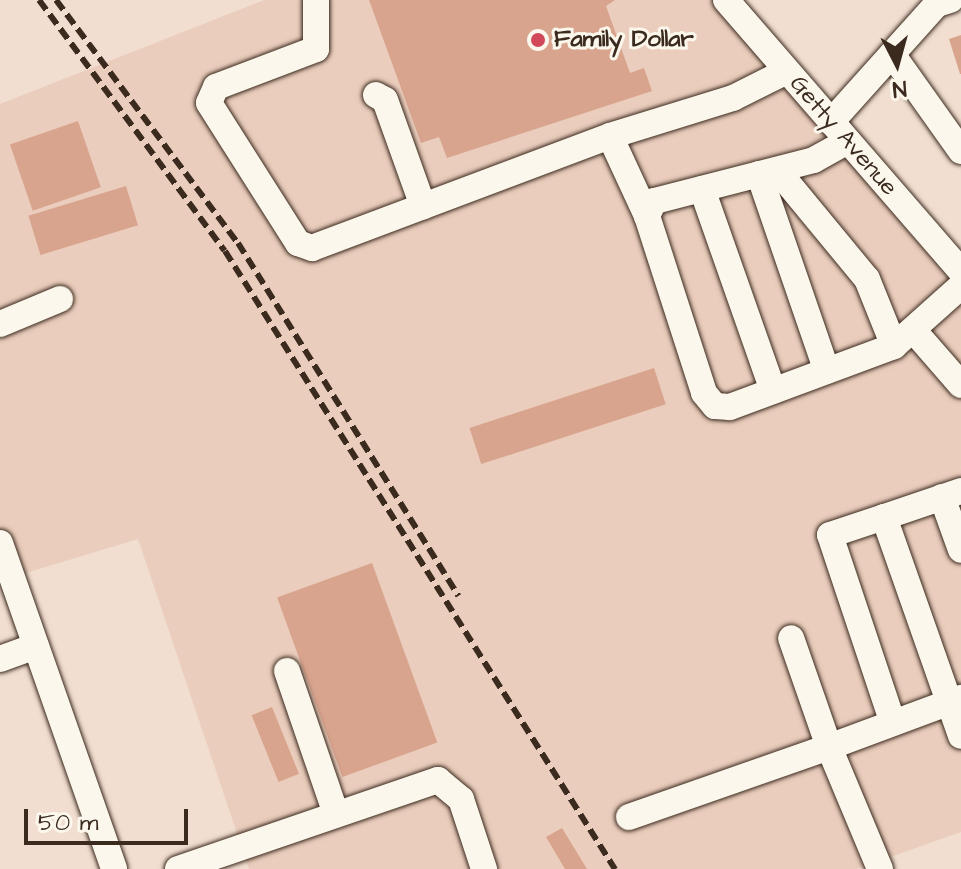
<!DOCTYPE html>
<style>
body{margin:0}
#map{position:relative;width:961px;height:869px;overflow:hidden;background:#f1ded0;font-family:"Architects Daughter",sans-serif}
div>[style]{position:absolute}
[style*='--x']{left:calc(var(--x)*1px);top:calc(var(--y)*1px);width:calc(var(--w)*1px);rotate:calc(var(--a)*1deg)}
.built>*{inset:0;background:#eacdbc}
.building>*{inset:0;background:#d9a48e;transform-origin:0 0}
.roads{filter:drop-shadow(0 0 2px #3b2a1e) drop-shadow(0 0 2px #3b2a1e)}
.minor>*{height:26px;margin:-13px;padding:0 13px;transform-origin:13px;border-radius:13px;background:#fbf7ec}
.rail>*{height:6px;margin-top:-3px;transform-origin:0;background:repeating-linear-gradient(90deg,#3b2a1e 0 12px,transparent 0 18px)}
.dots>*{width:22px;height:22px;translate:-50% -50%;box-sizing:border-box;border:4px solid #fbf7ec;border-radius:50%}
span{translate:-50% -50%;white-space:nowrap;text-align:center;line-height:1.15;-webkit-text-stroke:6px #fbf7ec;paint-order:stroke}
.poi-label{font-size:24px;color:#3b2a1e;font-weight:700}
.left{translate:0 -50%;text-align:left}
.street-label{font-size:24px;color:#3b2a1e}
.north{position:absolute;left:857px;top:24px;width:80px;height:80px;-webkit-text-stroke:6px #fbf7ec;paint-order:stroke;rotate:174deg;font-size:22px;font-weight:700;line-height:32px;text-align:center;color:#3b2a1e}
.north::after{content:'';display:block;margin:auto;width:28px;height:36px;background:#3b2a1e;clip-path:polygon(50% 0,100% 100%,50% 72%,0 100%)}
.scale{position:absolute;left:24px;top:809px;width:164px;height:36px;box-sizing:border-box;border:4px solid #3b2a1e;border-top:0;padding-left:10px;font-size:24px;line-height:28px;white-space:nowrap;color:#3b2a1e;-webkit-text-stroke:6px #fbf7ec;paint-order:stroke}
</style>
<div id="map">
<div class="built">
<div style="clip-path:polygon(264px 0,730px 0,961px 258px,961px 832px,856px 869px,249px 869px,138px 539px,6px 579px,0 563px,0 104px)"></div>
</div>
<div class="building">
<div style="clip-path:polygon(369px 0,615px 0,606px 6px,630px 73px,644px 68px,652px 91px,447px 158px,439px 137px,421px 143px)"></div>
<div style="clip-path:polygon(961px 35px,961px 74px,960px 74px,949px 39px)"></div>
<div style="left:78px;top:121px;width:70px;height:72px;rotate:71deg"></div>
<div style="left:126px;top:186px;width:41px;height:102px;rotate:73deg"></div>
<div style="left:654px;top:368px;width:38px;height:194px;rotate:72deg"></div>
<div style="left:372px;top:563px;width:191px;height:101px;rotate:70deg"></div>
<div style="left:272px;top:707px;width:72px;height:22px;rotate:68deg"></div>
<div style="clip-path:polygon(562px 828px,587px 869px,565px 869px,546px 837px)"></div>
</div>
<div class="roads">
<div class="minor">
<div style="--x:316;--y:0;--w:49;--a:90"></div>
<div style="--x:316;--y:49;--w:107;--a:159.2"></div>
<div style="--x:216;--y:87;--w:17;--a:114"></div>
<div style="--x:209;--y:103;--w:166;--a:57.6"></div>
<div style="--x:298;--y:243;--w:15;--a:20"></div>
<div style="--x:312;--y:248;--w:318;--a:-20.6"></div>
<div style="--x:610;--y:136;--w:88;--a:65.2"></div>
<div style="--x:726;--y:0;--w:359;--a:49.1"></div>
<div style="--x:892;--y:54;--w:119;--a:54.6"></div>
<div style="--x:376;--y:95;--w:10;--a:29"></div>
<div style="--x:385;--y:100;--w:113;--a:70.3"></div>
<div style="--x:831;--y:122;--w:159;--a:-48.1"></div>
<div style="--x:937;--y:4;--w:14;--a:-17"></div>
<div style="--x:610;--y:136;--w:129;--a:-17.2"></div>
<div style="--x:733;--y:98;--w:60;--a:-26.6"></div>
<div style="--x:848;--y:141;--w:39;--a:151"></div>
<div style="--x:814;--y:160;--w:165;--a:165.6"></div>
<div style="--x:654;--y:201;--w:17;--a:115"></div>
<div style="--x:647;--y:216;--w:186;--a:72.1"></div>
<div style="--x:704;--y:393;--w:17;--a:50"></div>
<div style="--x:715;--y:406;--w:15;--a:4"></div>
<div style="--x:730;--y:407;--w:175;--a:-20.4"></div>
<div style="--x:894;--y:346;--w:90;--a:-41.8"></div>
<div style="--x:777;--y:170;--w:141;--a:50.5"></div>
<div style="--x:867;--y:279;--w:72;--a:68.1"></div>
<div style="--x:759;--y:174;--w:208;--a:71"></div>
<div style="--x:702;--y:189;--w:214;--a:70.6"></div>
<div style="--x:0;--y:324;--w:65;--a:-22.6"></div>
<div style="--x:915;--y:332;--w:70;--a:49"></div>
<div style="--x:961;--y:491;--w:81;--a:161.3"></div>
<div style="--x:884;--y:517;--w:232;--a:70.6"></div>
<div style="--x:942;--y:497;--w:56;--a:70.3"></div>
<div style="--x:884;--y:517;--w:57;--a:161.6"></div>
<div style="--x:830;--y:535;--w:198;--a:71.5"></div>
<div style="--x:0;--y:543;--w:345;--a:70.7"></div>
<div style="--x:0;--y:659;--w:38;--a:-20"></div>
<div style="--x:287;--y:671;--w:151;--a:71.1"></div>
<div style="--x:629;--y:817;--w:212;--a:-19.3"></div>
<div style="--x:829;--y:747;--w:115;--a:-109.2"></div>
<div style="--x:178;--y:869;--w:275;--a:-18.9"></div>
<div style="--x:438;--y:780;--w:30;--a:40"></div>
<div style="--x:461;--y:799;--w:74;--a:71.8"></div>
<div style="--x:880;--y:869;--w:132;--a:-112.7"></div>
<div style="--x:829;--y:747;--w:141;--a:-20.4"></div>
</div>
</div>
<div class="rail">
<div style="--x:39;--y:0;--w:312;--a:53.5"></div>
<div style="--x:225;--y:251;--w:731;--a:57.75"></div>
<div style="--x:56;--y:0;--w:304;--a:53.2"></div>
<div style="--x:238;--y:243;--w:416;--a:58"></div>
</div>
<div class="dots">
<div style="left:538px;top:40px;background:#d1495b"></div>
</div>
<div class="poi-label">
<span class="left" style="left:554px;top:40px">Family Dollar</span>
</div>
<div class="street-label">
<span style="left:843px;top:136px;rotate:49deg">Getty Avenue</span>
</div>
<div class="north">N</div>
<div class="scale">50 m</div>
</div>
